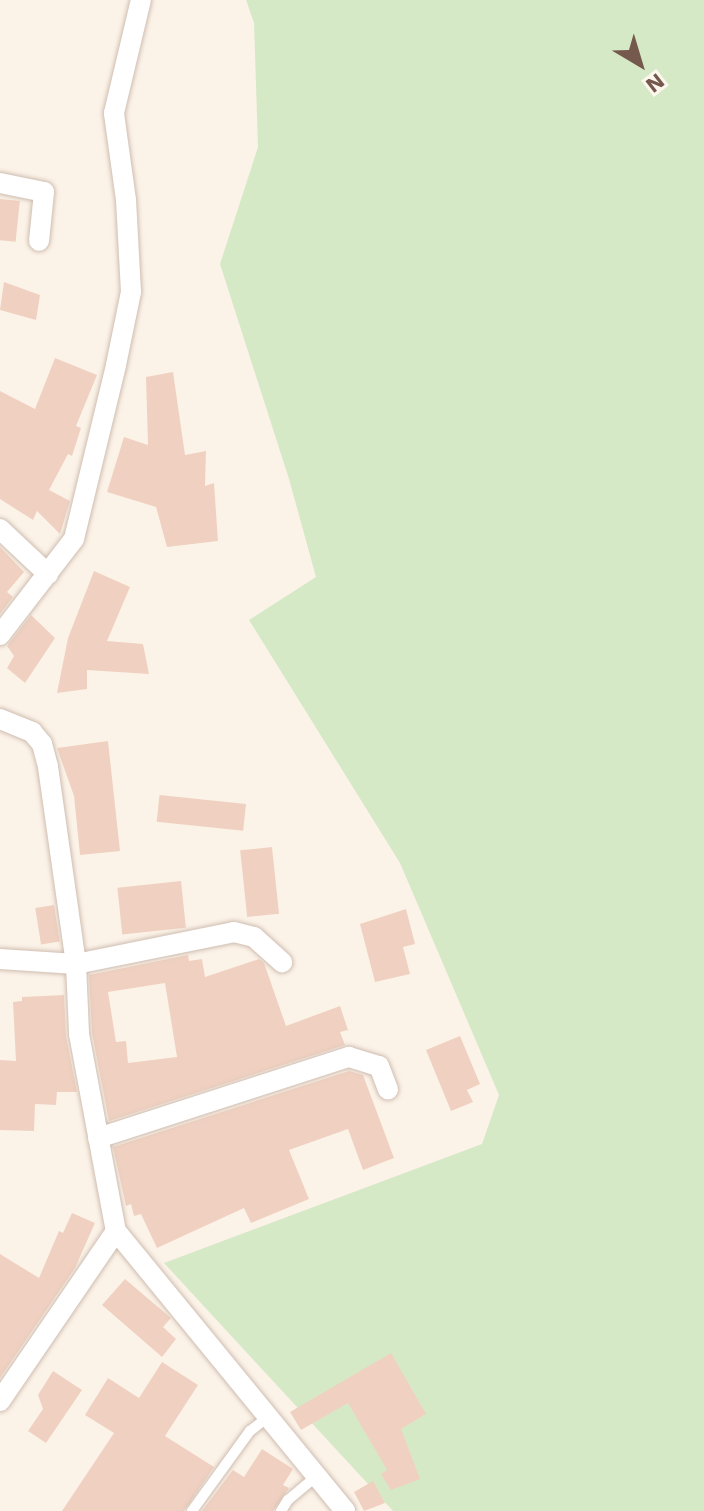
<!DOCTYPE html>
<style>
body{margin:0}
#map{position:relative;width:704px;height:1511px;overflow:hidden;background:#fcf3e8;font-family:"Work Sans",sans-serif}
div>[style]{position:absolute}
[style*='--x']{left:calc(var(--x)*1px);top:calc(var(--y)*1px);width:calc(var(--w)*1px);rotate:calc(var(--a)*1deg)}
.green>*{inset:0;background:#d6e9c7}
.building>*{inset:0;background:#f0d1c1;transform-origin:0 0}
.roads{filter:drop-shadow(0 0 2px #cfbdb1) drop-shadow(0 0 2px #cfbdb1)}
.service>*{height:10px;margin:-5px;padding:0 5px;transform-origin:5px;border-radius:5px;background:#fff}
.minor>*{height:20px;margin:-10px;padding:0 10px;transform-origin:10px;border-radius:10px;background:#fff}
span{translate:-50% -50%;white-space:nowrap;text-align:center;line-height:1.15;-webkit-text-stroke:6px #fef7ee;paint-order:stroke}
.north{position:absolute;left:600px;top:24px;width:80px;height:80px;-webkit-text-stroke:6px #fef7ee;paint-order:stroke;rotate:142deg;font-size:22px;font-weight:700;line-height:32px;text-align:center;color:#75594d}
.north::after{content:'';display:block;margin:auto;width:28px;height:36px;background:#75594d;clip-path:polygon(50% 0,100% 100%,50% 72%,0 100%)}
</style>
<div id="map">
<div class="green">
<div style="clip-path:polygon(246px 0,704px 0,704px 1511px,393px 1511px,164px 1263px,482px 1144px,499px 1095px,400px 863px,249px 620px,316px 577px,289px 479px,220px 264px,258px 147px,254px 23px)"></div>
</div>
<div class="building">
<div style="left:0;top:199px;width:20px;height:41px;rotate:6deg"></div>
<div style="clip-path:polygon(4px 282px,40px 295px,36px 320px,0 310px)"></div>
<div style="clip-path:polygon(55px 358px,97px 375px,76px 426px,81px 428px,72px 456px,68px 454px,49px 490px,70px 501px,60px 534px,37px 511px,33px 520px,0 499px,0 391px,35px 409px)"></div>
<div style="clip-path:polygon(173px 372px,185px 455px,206px 451px,205px 486px,214px 483px,218px 541px,167px 547px,156px 507px,107px 492px,124px 437px,148px 445px,146px 377px)"></div>
<div style="clip-path:polygon(0 547px,24px 572px,7px 592px,13px 597px,0 614px)"></div>
<div style="clip-path:polygon(94px 571px,130px 587px,107px 641px,143px 644px,149px 674px,87px 670px,87px 689px,57px 693px,68px 638px)"></div>
<div style="clip-path:polygon(31px 615px,55px 638px,25px 683px,7px 668px,14px 656px,7px 646px)"></div>
<div style="clip-path:polygon(108px 741px,120px 851px,80px 855px,74px 796px,57px 748px)"></div>
<div style="left:246px;top:804px;width:27px;height:87px;rotate:96deg"></div>
<div style="left:272px;top:847px;width:67px;height:32px;rotate:84deg"></div>
<div style="left:181px;top:881px;width:47px;height:64px;rotate:84deg"></div>
<div style="left:54px;top:905px;width:37px;height:19px;rotate:81deg"></div>
<div style="clip-path:polygon(406px 909px,415px 944px,403px 947px,410px 974px,375px 982px,360px 924px)"></div>
<div style="clip-path:polygon(evenodd,188px 955px,189px 961px,202px 959px,205px 977px,259px 959px,264px 963px,286px 1026px,340px 1006px,348px 1030px,340px 1032px,345px 1045px,109px 1121px,92px 1033px,89px 975px,188px 955px,165px 983px,177px 1057px,128px 1063px,126px 1041px,116px 1042px,108px 992px,165px 983px)"></div>
<div style="clip-path:polygon(64px 995px,66px 1036px,77px 1092px,57px 1092px,56px 1105px,35px 1104px,34px 1131px,0 1130px,0 1060px,16px 1061px,13px 1002px,22px 1001px,22px 997px)"></div>
<div style="clip-path:polygon(460px 1036px,480px 1084px,467px 1090px,473px 1102px,451px 1111px,426px 1050px)"></div>
<div style="clip-path:polygon(349px 1071px,363px 1075px,394px 1158px,363px 1170px,348px 1129px,289px 1150px,309px 1199px,251px 1223px,244px 1208px,157px 1248px,141px 1214px,134px 1216px,131px 1204px,126px 1206px,113px 1147px)"></div>
<div style="clip-path:polygon(72px 1213px,95px 1223px,75px 1268px,0 1378px,0 1254px,39px 1278px,59px 1231px,63px 1233px)"></div>
<div style="clip-path:polygon(125px 1279px,171px 1318px,163px 1327px,176px 1339px,162px 1357px,102px 1305px)"></div>
<div style="clip-path:polygon(391px 1353px,426px 1414px,401px 1429px,420px 1479px,391px 1490px,381px 1474px,387px 1470px,348px 1403px,301px 1430px,290px 1412px)"></div>
<div style="clip-path:polygon(162px 1362px,198px 1385px,165px 1436px,214px 1467px,184px 1511px,62px 1511px,114px 1433px,85px 1415px,108px 1378px,139px 1398px)"></div>
<div style="clip-path:polygon(53px 1371px,82px 1390px,46px 1443px,28px 1431px,43px 1409px,38px 1395px)"></div>
<div style="clip-path:polygon(262px 1449px,293px 1469px,283px 1485px,289px 1488px,273px 1511px,202px 1511px,233px 1470px,244px 1477px)"></div>
<div style="clip-path:polygon(373px 1481px,385px 1503px,364px 1511px,354px 1492px)"></div>
</div>
<div class="roads">
<div class="service">
<div style="--x:192;--y:1511;--w:99;--a:-54.1"></div>
<div style="--x:250;--y:1431;--w:23;--a:-38"></div>
<div style="--x:281;--y:1511;--w:13;--a:-58"></div>
<div style="--x:288;--y:1500;--w:38;--a:-40"></div>
</div>
<div class="minor">
<div style="--x:0;--y:183;--w:45;--a:11.6"></div>
<div style="--x:44;--y:192;--w:49;--a:95.8"></div>
<div style="--x:0;--y:529;--w:66;--a:43.2"></div>
<div style="--x:0;--y:635;--w:121;--a:-52.4"></div>
<div style="--x:74;--y:539;--w:179;--a:-76.4"></div>
<div style="--x:116;--y:365;--w:75;--a:-78.4"></div>
<div style="--x:131;--y:292;--w:92;--a:-93.1"></div>
<div style="--x:126;--y:200;--w:88;--a:-97.9"></div>
<div style="--x:114;--y:113;--w:116;--a:-76.6"></div>
<div style="--x:0;--y:719;--w:35;--a:22"></div>
<div style="--x:32;--y:732;--w:16;--a:50"></div>
<div style="--x:42;--y:744;--w:24;--a:75"></div>
<div style="--x:48;--y:767;--w:199;--a:81.9"></div>
<div style="--x:76;--y:964;--w:70;--a:87.5"></div>
<div style="--x:79;--y:1034;--w:200;--a:79.4"></div>
<div style="--x:116;--y:1231;--w:362;--a:50.7"></div>
<div style="--x:0;--y:959;--w:76;--a:3.8"></div>
<div style="--x:76;--y:964;--w:161;--a:-11.4"></div>
<div style="--x:234;--y:932;--w:21;--a:14"></div>
<div style="--x:254;--y:937;--w:38;--a:42"></div>
<div style="--x:98;--y:1138;--w:264;--a:-17.9"></div>
<div style="--x:349;--y:1057;--w:31;--a:17"></div>
<div style="--x:379;--y:1066;--w:25;--a:69"></div>
<div style="--x:0;--y:1401;--w:206;--a:-55.7"></div>
</div>
</div>
<div class="north">N</div>
</div>
